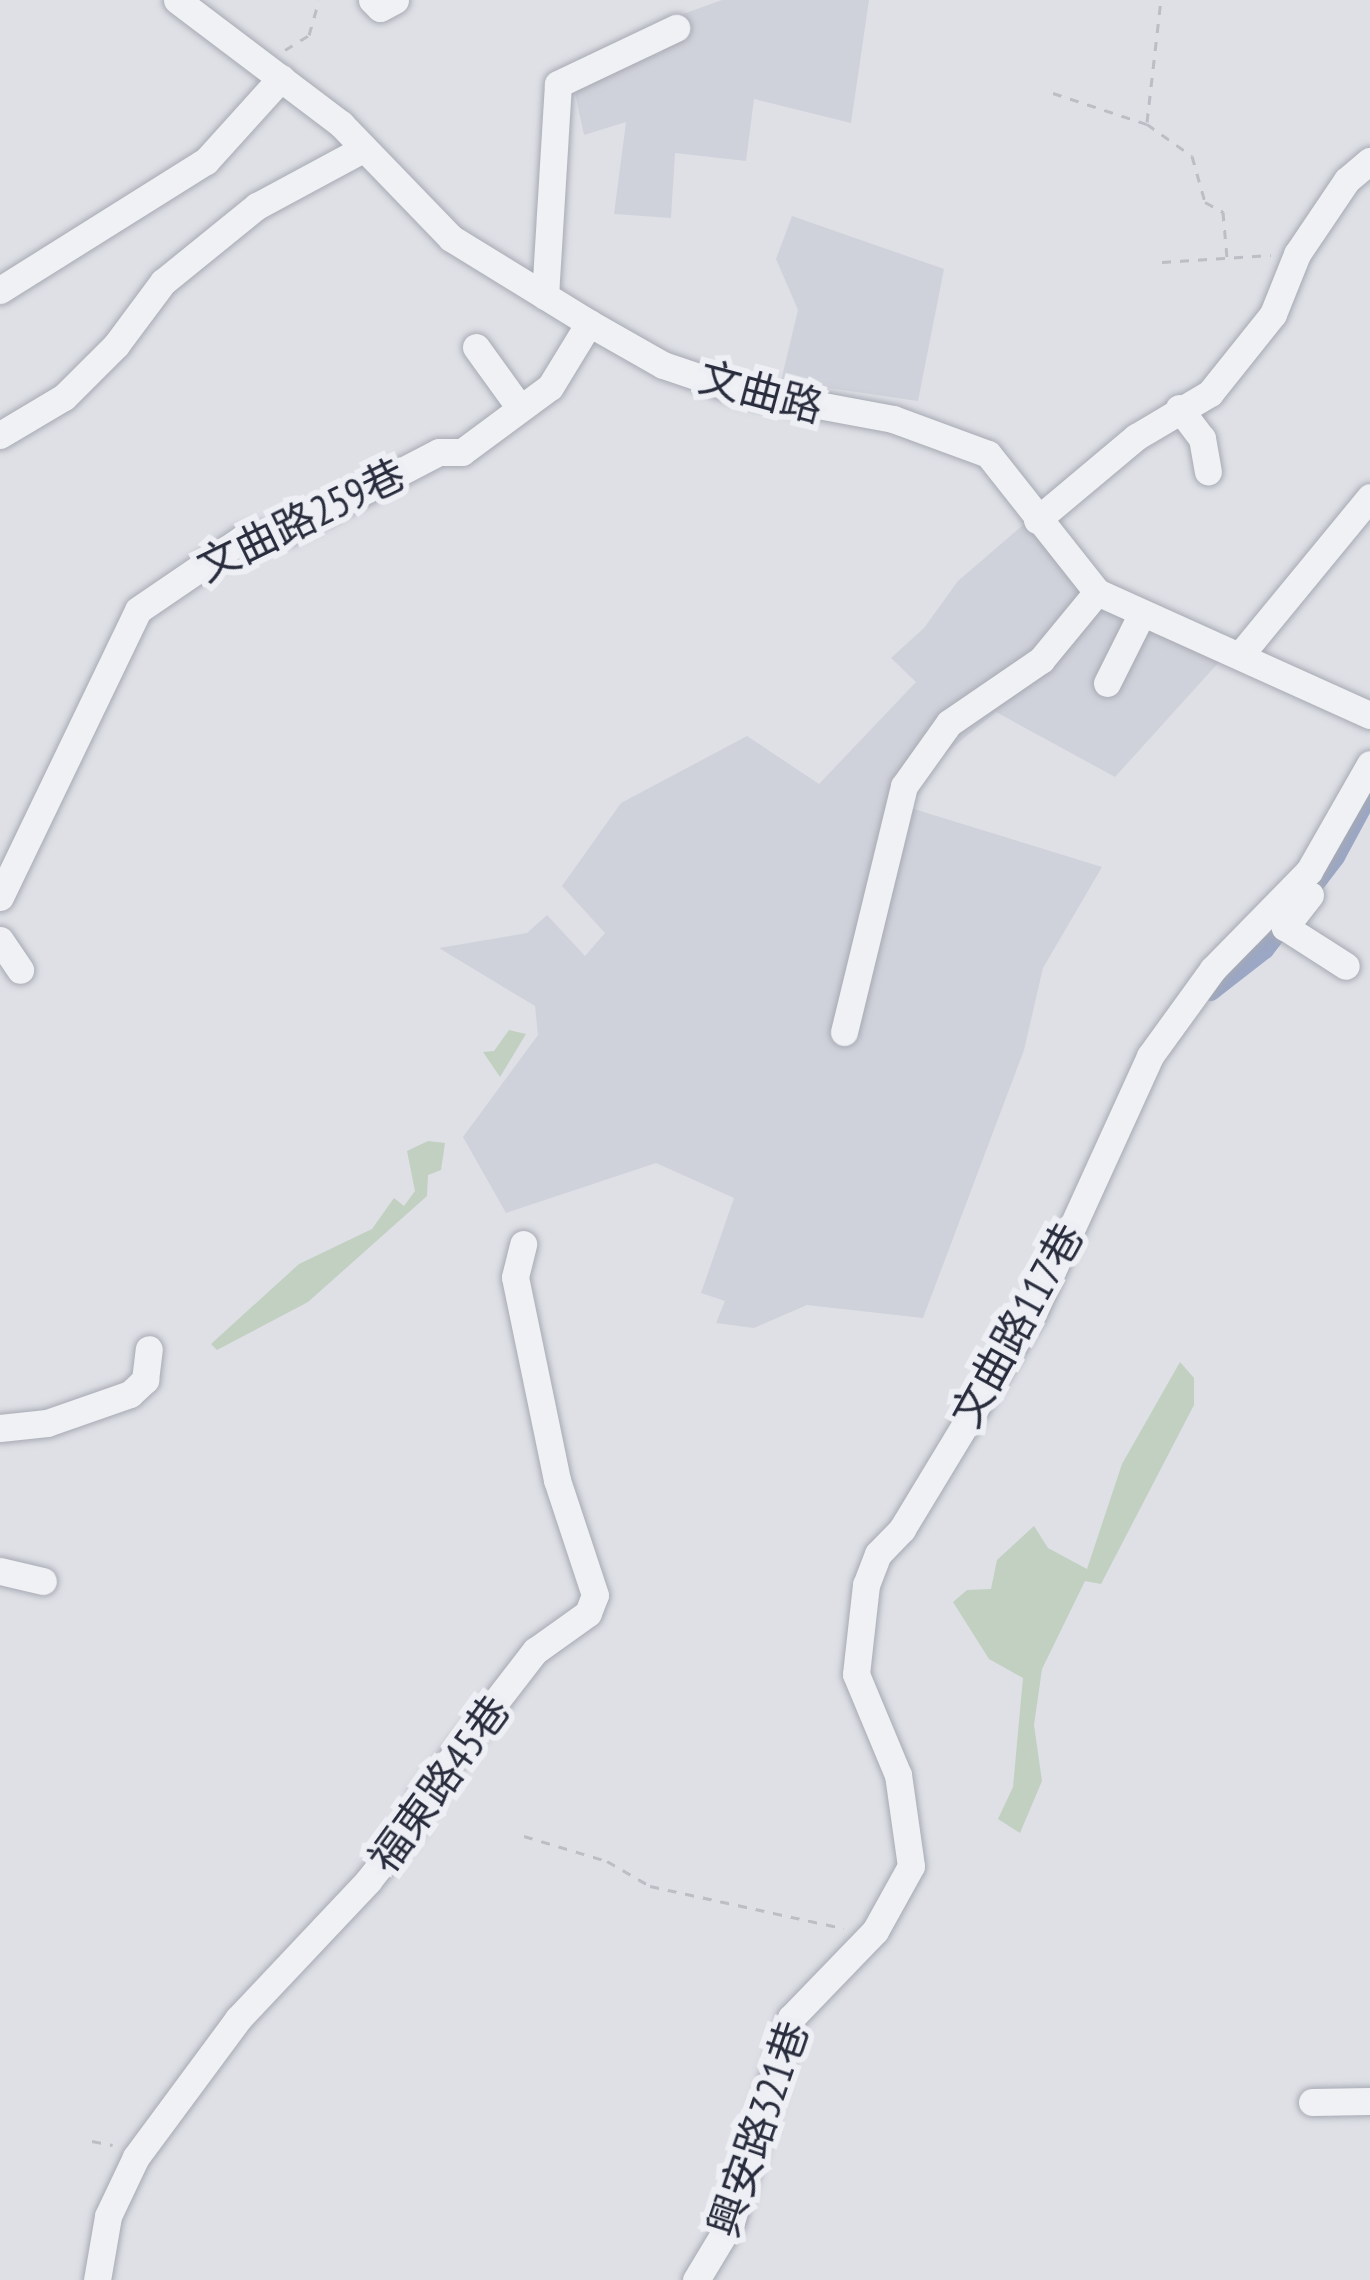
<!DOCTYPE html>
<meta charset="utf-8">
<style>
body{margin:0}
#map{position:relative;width:1370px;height:2280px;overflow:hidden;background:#dee0e6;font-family:"PT Sans Narrow","Noto Sans TC",sans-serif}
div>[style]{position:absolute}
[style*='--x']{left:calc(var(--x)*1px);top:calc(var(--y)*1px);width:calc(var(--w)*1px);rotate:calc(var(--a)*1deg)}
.built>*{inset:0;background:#d0d2db}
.green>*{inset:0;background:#c1d0c0}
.canal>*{height:18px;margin:-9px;padding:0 9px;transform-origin:9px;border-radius:9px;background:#9ba7c4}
.path>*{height:3px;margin-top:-1.5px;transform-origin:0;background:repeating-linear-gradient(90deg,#bcbec5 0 9px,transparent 0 18px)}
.roads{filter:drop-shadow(0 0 3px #a7aab3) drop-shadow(0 0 3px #a7aab3)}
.minor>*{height:27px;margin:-13.5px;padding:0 13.5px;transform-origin:13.5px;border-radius:13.5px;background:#f0f1f5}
span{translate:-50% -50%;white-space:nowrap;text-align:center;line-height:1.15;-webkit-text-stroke:12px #edeff4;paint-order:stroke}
.street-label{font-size:42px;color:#282c3c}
</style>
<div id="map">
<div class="built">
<div style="clip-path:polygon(722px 0,869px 0,851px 123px,754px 99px,746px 161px,675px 153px,671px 218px,614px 214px,626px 122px,584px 135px,575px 93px,585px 79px,663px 52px,658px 23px)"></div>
<div style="clip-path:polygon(792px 216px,944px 269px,918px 401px,781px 381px,798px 310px,776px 259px)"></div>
<div style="clip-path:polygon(1024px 524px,1083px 592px,1220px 661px,1115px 777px,996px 712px,909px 783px,904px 806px,1102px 867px,1043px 968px,1024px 1050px,923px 1318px,807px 1305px,754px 1328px,716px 1323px,725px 1301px,701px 1293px,734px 1198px,656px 1163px,506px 1213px,463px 1137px,538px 1035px,535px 1006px,439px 948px,527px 933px,547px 915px,585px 956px,605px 933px,562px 886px,621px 803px,747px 736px,819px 784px,916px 682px,891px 658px,924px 628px,958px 581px)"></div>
</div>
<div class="green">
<div style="clip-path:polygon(509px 1030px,526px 1034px,500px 1077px,483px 1052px,494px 1051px)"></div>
<div style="clip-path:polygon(428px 1141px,445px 1143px,441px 1170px,428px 1175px,427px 1196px,308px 1302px,217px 1350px,211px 1344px,299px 1264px,372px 1229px,394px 1198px,404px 1206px,415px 1191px,407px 1151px)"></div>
<div style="clip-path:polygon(1180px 1362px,1194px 1378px,1194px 1405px,1101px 1584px,1085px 1581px,1042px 1669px,1034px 1725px,1042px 1781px,1020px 1833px,998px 1819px,1013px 1787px,1023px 1678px,989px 1659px,953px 1602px,967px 1590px,991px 1589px,997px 1560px,1034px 1526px,1048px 1548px,1087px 1569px,1122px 1464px)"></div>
</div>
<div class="canal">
<div style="--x:1211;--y:992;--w:68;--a:-37.9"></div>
<div style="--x:1265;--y:950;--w:117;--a:-52.6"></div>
<div style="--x:1336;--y:857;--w:72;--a:-61.6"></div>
</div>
<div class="path">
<div style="--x:285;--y:50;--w:28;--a:-32"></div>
<div style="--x:309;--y:35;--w:36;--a:-74"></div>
<div style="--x:1053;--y:93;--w:99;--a:18.3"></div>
<div style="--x:1147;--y:124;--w:55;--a:35.4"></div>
<div style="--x:1192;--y:156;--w:48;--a:74.2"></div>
<div style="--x:1205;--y:202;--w:21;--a:29"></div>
<div style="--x:1223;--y:212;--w:46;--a:85"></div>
<div style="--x:1147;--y:122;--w:123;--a:-83.5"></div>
<div style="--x:1162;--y:262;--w:109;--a:-3.7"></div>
<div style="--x:524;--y:1836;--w:87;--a:16.8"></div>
<div style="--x:607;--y:1861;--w:50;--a:30.2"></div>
<div style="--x:650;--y:1886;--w:198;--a:12.3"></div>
<div style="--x:92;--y:2141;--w:21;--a:11"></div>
</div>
<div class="roads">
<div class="minor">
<div style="--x:177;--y:0;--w:206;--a:37.1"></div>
<div style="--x:341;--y:124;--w:158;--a:46"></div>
<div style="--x:451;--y:238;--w:162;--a:31.6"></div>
<div style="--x:589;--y:323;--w:85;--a:29.6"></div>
<div style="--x:663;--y:365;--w:78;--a:18.7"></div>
<div style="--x:737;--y:390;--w:159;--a:10.5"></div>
<div style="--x:893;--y:419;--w:101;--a:20.2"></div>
<div style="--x:988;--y:454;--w:176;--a:51.7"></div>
<div style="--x:1097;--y:592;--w:299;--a:24.3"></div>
<div style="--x:372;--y:0;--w:11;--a:45"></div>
<div style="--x:380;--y:8;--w:17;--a:-28"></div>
<div style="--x:0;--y:290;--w:243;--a:-32.1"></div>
<div style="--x:206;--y:161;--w:112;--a:-47.9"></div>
<div style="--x:545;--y:296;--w:212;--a:-86.5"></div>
<div style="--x:558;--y:84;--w:131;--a:-25.4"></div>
<div style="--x:476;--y:347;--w:75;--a:54.2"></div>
<div style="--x:1179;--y:408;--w:38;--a:53"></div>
<div style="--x:1202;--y:438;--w:34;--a:80"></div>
<div style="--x:0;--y:435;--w:74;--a:-30.7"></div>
<div style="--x:64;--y:397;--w:74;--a:-45"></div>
<div style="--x:116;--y:345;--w:79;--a:-53.3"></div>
<div style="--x:163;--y:282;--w:121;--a:-39"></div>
<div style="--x:257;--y:206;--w:120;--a:-28.3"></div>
<div style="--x:1037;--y:520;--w:129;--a:-40"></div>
<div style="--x:1136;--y:437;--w:86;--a:-30.7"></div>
<div style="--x:1210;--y:393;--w:101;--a:-51.4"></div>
<div style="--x:1273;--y:314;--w:65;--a:-68.2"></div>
<div style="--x:1297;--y:254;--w:89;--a:-56"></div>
<div style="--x:1347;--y:180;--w:30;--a:-40"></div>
<div style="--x:1241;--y:654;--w:203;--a:-50.6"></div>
<div style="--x:1107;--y:683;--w:78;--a:-63.4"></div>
<div style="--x:1310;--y:895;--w:41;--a:128"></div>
<div style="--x:1285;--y:927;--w:72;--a:32.6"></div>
<div style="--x:0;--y:897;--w:318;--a:-64.3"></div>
<div style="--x:138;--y:610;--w:126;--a:-34.3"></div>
<div style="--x:242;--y:539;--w:46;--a:-10.1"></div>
<div style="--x:287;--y:531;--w:171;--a:-27.5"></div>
<div style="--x:439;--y:452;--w:23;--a:0"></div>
<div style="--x:462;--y:452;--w:109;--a:-36.5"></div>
<div style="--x:550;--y:387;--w:75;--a:-58.6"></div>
<div style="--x:0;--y:940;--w:36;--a:56"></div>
<div style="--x:844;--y:1032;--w:253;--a:-76.3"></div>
<div style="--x:904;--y:786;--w:77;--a:-54.5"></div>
<div style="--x:949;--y:723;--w:112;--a:-34.4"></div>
<div style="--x:1041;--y:660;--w:88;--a:-50.5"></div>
<div style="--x:0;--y:1428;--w:47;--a:-6.1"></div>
<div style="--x:47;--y:1423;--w:88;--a:-19.3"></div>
<div style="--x:130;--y:1394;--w:21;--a:-43"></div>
<div style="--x:145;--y:1380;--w:31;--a:-83"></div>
<div style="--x:0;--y:1571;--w:44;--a:13.1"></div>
<div style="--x:1312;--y:2102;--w:58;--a:-1"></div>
<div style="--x:97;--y:2280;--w:65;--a:-80.2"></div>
<div style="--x:108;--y:2216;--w:65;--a:-64.6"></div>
<div style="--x:136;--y:2157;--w:172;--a:-53.5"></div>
<div style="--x:238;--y:2019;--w:190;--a:-46.7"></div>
<div style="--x:368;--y:1881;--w:70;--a:-52"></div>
<div style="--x:411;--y:1826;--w:31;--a:-69"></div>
<div style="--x:422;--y:1797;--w:185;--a:-52.3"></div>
<div style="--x:535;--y:1651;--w:65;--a:-35.6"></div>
<div style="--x:588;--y:1613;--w:19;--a:-69"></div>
<div style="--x:595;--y:1595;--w:121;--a:-108.3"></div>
<div style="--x:557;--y:1480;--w:207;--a:-101.7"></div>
<div style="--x:515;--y:1277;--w:34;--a:-76"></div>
<div style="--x:696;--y:2280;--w:68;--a:-58.9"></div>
<div style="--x:731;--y:2222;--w:213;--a:-73.6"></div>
<div style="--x:791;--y:2018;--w:121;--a:-46"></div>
<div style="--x:875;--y:1931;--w:74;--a:-61"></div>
<div style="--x:911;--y:1866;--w:92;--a:-98.1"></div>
<div style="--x:898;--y:1775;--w:109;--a:-112.6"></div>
<div style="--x:856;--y:1674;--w:90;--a:-83.6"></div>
<div style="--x:866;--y:1585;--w:33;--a:-69"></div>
<div style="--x:878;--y:1554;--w:35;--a:-46"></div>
<div style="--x:902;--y:1529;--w:253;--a:-58.8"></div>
<div style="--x:1033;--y:1313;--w:282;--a:-65.5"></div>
<div style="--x:1150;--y:1056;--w:107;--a:-54.1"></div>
<div style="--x:1213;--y:969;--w:137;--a:-45.6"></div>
<div style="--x:1309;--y:871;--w:123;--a:-60.3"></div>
</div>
</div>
<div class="street-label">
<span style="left:761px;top:392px;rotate:15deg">文曲路</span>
<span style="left:301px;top:520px;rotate:-26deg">文曲路259巷</span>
<span style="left:1017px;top:1325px;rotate:-61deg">文曲路117巷</span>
<span style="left:439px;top:1784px;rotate:-54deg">福東路45巷</span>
<span style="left:758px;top:2129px;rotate:-71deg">興安路321巷</span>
</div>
</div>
